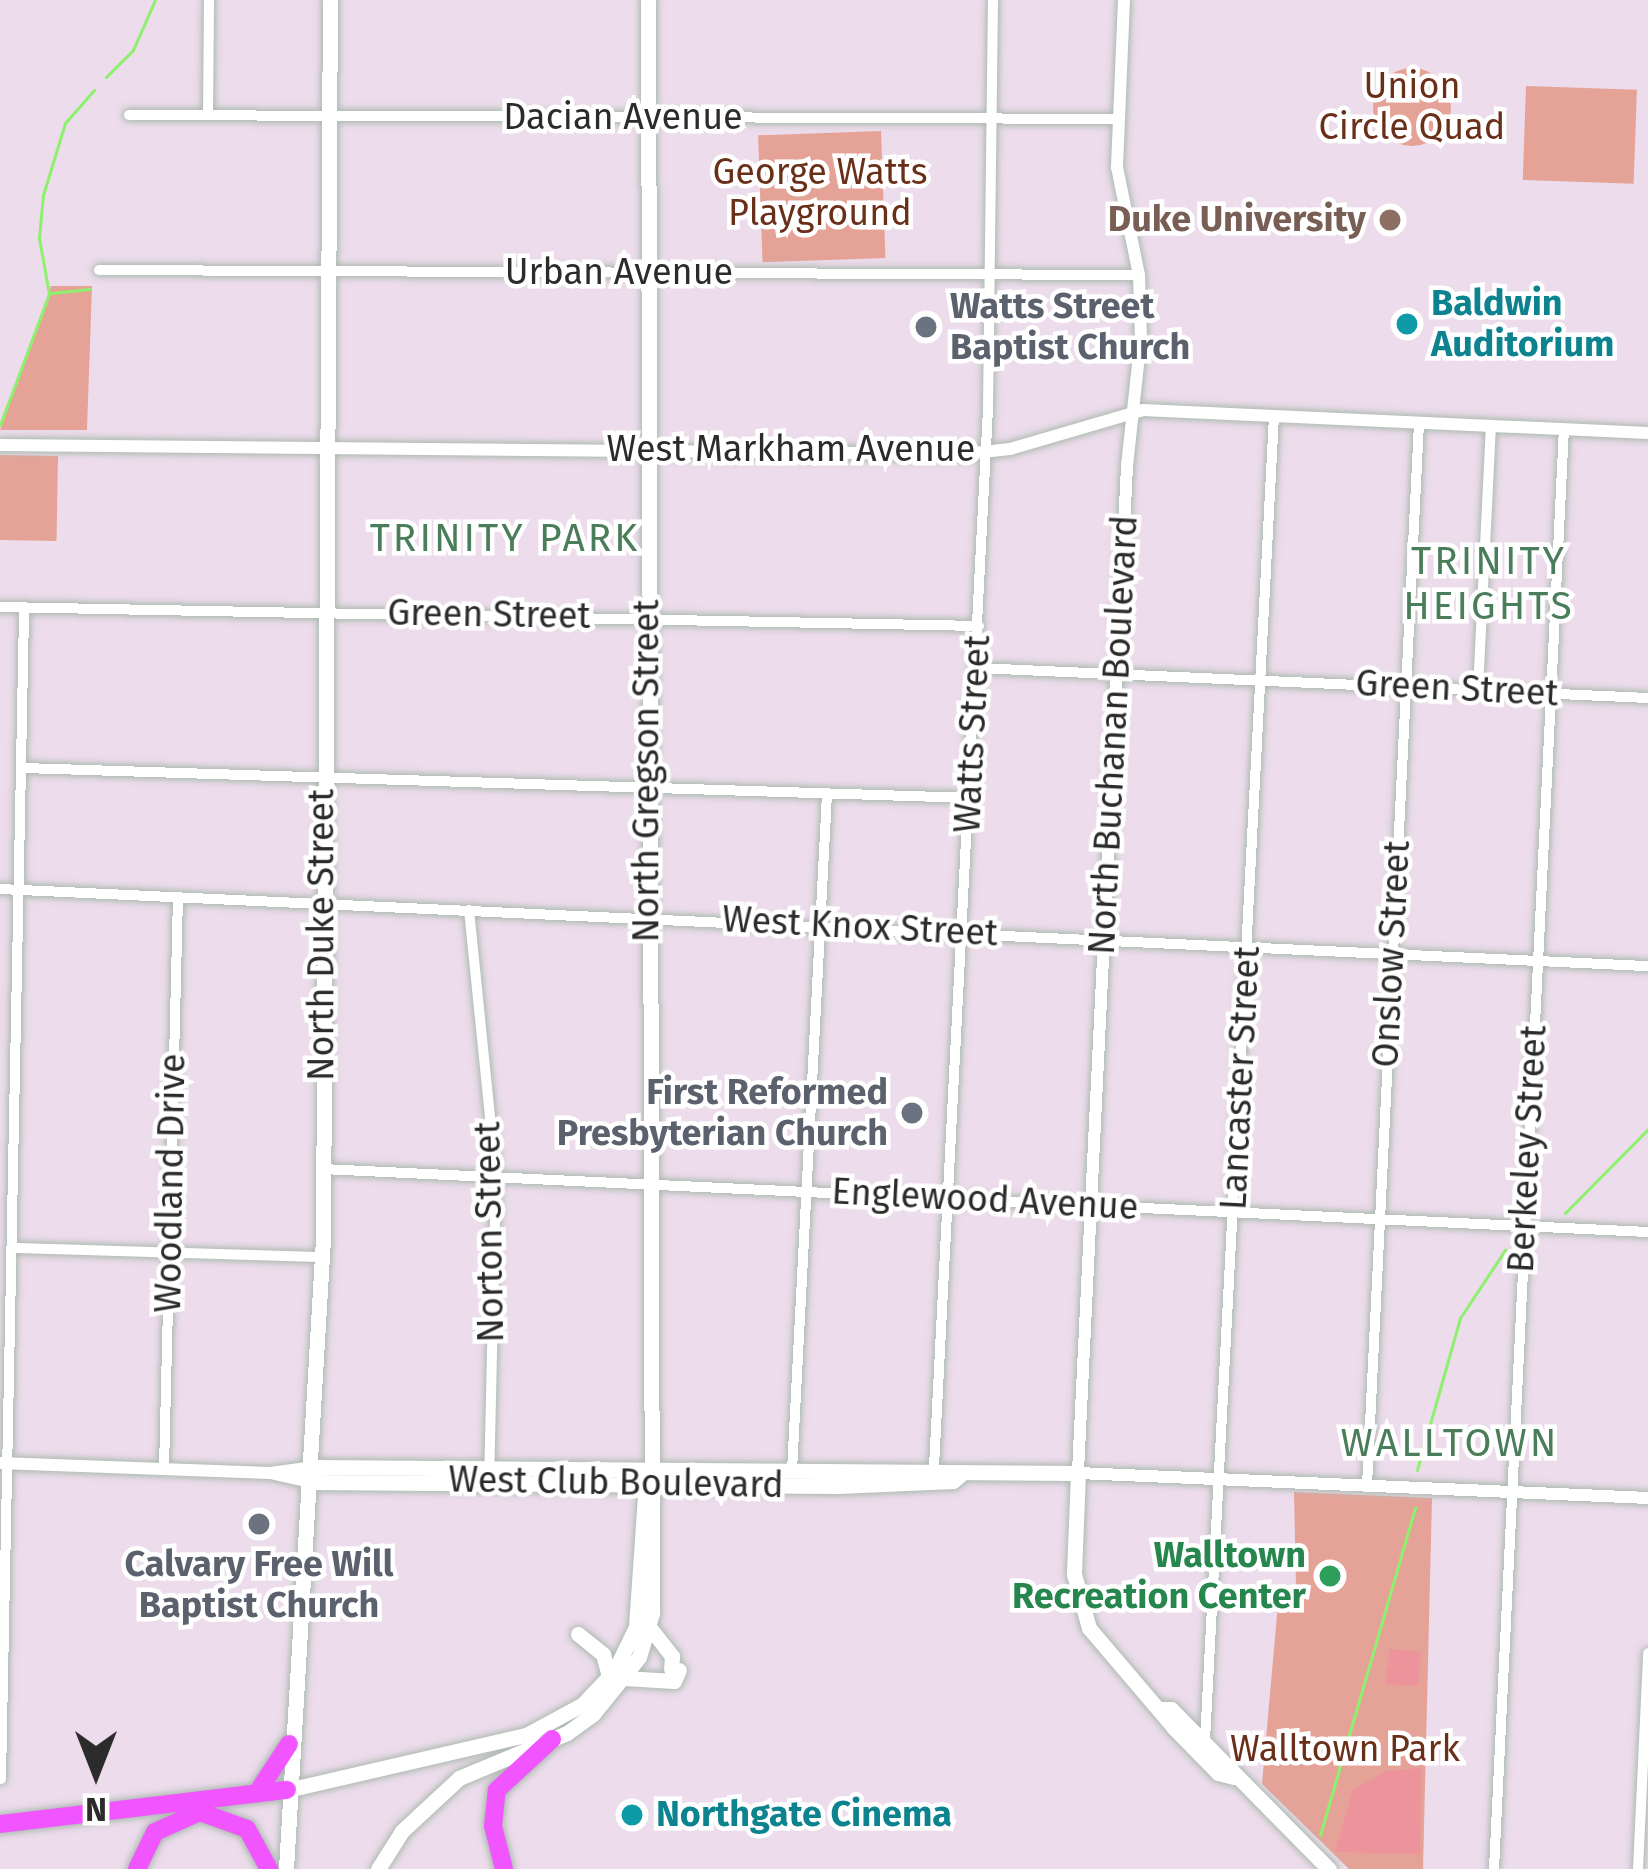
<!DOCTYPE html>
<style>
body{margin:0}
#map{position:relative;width:1648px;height:1869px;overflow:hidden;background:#eddcec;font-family:"Fira Sans",sans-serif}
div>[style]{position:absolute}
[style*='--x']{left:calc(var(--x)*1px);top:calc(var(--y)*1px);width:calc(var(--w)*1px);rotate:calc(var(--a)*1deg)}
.green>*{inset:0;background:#e5a398;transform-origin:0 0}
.round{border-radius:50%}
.pitch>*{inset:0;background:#ec939b}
.stream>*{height:3px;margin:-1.5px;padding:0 1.5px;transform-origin:1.5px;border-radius:1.5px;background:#8ef16d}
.roads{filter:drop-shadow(0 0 3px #adbbb1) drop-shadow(0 0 3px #adbbb1)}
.minor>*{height:10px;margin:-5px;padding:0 5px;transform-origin:5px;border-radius:5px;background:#fff}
.tertiary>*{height:12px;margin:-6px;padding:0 6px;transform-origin:6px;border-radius:6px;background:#fff}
.secondary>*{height:15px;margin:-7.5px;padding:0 7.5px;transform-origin:7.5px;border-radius:7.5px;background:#fff}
.motorway>*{height:18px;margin:-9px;padding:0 9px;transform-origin:9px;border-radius:9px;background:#f155ff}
.dots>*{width:33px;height:33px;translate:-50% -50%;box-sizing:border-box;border:6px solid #fff;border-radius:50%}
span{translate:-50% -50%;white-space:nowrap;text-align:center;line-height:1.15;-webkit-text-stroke:9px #fff;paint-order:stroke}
.park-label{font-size:36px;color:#6a2f18}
.street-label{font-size:36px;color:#2b2b2b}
.education-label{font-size:36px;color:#785e54;font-weight:700}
.right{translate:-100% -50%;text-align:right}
.culture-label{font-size:36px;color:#0d838f;font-weight:700}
.left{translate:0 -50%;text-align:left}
.worship-label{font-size:36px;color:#5b616d;font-weight:700}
.leisure-label{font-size:36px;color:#27864d;font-weight:700}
.neighbourhood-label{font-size:39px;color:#4a7d59;letter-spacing:3px}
.north{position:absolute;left:36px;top:1713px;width:120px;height:120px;-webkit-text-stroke:9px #fff;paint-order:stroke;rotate:180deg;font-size:33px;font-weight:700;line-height:48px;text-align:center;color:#2b2b2b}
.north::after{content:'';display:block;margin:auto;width:42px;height:54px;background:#2b2b2b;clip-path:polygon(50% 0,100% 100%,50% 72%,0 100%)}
</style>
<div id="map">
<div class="green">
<div class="round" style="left:1373px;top:68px;width:78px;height:78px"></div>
<div style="left:1526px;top:86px;width:111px;height:94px;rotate:2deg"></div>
<div style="left:881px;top:131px;width:127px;height:123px;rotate:88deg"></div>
<div style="clip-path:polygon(51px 286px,92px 286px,87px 430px,0 430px)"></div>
<div style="left:0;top:455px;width:58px;height:85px;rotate:1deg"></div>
<div style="clip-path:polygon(1294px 1492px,1432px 1498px,1423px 1869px,1349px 1869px,1262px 1784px,1279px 1592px,1296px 1589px)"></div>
</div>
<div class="pitch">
<div style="clip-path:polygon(1389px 1649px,1421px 1652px,1418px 1686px,1386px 1684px,1387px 1667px,1415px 1669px,1388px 1666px)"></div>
<div style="clip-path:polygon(1421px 1768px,1420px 1854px,1335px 1852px,1353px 1789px,1387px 1771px)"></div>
</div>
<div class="stream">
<div style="--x:106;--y:77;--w:38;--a:-45"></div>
<div style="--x:133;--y:50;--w:55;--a:-66.3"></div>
<div style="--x:51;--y:293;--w:39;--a:-6"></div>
<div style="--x:0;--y:425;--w:140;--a:-69.5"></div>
<div style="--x:49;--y:294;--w:57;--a:-100.1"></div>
<div style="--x:39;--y:238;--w:43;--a:-84.7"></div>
<div style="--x:43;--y:195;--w:75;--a:-73"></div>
<div style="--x:65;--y:123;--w:44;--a:-48.7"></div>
<div style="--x:1565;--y:1213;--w:118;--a:-45.3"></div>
<div style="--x:1417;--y:1470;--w:158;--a:-74.2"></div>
<div style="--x:1460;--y:1318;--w:82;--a:-56.5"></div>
<div style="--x:1320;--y:1835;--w:341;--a:-73.8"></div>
</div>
<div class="roads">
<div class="minor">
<div style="--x:129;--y:115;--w:989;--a:0.23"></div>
<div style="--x:208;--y:115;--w:115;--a:-89.5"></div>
<div style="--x:99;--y:270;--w:1040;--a:0.28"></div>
<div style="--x:0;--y:607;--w:979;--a:1.11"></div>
<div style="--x:977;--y:668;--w:672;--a:2.56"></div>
<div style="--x:1478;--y:690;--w:264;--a:-87.2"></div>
<div style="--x:23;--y:768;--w:948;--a:1.81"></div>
<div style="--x:0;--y:889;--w:1650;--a:2.68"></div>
<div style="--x:469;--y:910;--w:268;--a:84.2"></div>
<div style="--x:496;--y:1177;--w:298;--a:91.3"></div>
<div style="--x:322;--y:1169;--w:1327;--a:2.72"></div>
<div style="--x:14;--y:1248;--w:308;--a:1.7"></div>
<div style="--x:934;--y:1467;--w:1060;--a:-87.08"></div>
<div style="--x:988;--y:408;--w:408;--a:-89.3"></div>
<div style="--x:164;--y:1469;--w:572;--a:-88.6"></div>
<div style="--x:792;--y:1471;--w:678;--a:-87.04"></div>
<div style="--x:1367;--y:1486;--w:1064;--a:-87.2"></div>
<div style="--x:1205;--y:1741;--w:1328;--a:-87.02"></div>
<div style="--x:1;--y:1779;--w:1171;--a:-88.87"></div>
<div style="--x:1494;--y:1869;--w:1441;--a:-87.22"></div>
<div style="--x:1638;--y:1869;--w:216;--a:-87.3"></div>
</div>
<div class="tertiary">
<div style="--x:1124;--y:0;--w:167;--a:92.4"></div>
<div style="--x:1117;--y:167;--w:110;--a:78.5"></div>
<div style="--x:1139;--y:275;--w:62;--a:88.2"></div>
<div style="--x:1141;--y:337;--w:130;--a:96.2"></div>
<div style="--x:1127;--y:466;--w:1008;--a:92.79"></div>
<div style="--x:1078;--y:1473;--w:571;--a:2.51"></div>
<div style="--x:0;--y:445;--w:964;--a:0.53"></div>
<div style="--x:964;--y:454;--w:46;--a:-6.2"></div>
<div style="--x:1010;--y:449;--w:139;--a:-16.3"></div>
<div style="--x:1143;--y:410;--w:506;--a:2.61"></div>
<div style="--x:0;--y:1463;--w:270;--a:2.1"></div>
<div style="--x:270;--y:1473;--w:43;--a:-7.9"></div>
<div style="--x:270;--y:1473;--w:41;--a:12.7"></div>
</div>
<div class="secondary">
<div style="--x:313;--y:1467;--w:765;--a:0.45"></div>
<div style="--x:1078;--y:1473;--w:101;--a:92.3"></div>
<div style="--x:1074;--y:1574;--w:56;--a:74.5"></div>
<div style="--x:1089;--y:1628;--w:131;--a:49.6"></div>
<div style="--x:1174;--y:1728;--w:63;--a:45.6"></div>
<div style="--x:1218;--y:1773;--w:16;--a:14"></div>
<div style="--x:310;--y:1482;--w:528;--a:0.43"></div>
<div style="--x:838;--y:1486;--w:115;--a:-2.5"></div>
<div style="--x:953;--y:1481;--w:11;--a:-41"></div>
<div style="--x:650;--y:1628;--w:36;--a:52"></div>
<div style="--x:672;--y:1656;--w:13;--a:94"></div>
<div style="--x:578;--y:1634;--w:32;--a:39"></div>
<div style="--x:603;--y:1654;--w:24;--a:75"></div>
<div style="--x:624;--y:1678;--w:50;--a:3.4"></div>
<div style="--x:674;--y:1681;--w:12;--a:-66"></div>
<div style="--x:1162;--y:1709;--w:9;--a:0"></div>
<div style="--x:1171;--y:1709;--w:225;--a:45.4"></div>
<div style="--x:287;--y:1790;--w:245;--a:-13"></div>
<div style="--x:526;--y:1735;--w:65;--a:-28.5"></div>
<div style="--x:583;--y:1704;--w:47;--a:-46.7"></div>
<div style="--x:615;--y:1670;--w:48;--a:-64"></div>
<div style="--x:636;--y:1627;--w:148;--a:-86.1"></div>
<div style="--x:286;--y:1869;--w:632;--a:-86.64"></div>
<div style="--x:323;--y:1238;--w:1238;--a:-89.68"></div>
<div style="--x:378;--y:1869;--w:45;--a:-57.7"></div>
<div style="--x:402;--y:1831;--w:78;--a:-42.9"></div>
<div style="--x:459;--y:1778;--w:117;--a:-22.6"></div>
<div style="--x:567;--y:1733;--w:32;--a:-36"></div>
<div style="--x:593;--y:1714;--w:73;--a:-51.1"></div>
<div style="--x:639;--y:1657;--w:46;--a:-73.5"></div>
<div style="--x:652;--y:1613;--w:1613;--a:-90.14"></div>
</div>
<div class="motorway">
<div style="--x:259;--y:1790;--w:55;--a:-56.9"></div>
<div style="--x:0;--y:1824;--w:289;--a:-6.8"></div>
<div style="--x:137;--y:1869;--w:41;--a:-64.1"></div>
<div style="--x:155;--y:1832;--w:49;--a:-24"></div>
<div style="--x:200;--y:1812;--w:50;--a:19.9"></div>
<div style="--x:247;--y:1829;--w:46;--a:61.2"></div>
<div style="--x:504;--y:1869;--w:44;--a:-104.3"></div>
<div style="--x:493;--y:1826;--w:36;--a:-84"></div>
<div style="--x:497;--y:1790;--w:75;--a:-42.8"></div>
</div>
</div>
<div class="dots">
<div style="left:1390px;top:220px;background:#8d6e63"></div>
<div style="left:1407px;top:324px;background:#0f9aa8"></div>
<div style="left:926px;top:327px;background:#6b7280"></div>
<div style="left:912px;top:1113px;background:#6b7280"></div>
<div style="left:259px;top:1524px;background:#6b7280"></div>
<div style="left:1330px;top:1576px;background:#2e9e5b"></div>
<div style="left:632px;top:1815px;background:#0f9aa8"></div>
</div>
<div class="park-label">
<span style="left:1412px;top:107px">Union<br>Circle Quad</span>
<span style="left:820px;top:193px">George Watts<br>Playground</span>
<span style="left:1345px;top:1750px">Walltown Park</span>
</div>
<div class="street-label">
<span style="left:623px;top:118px">Dacian Avenue</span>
<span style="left:619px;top:273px">Urban Avenue</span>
<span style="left:791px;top:450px">West Markham Avenue</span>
<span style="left:489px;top:615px;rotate:1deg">Green Street</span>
<span style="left:1457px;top:689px;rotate:3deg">Green Street</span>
<span style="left:973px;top:734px;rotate:-87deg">Watts Street</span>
<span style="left:1114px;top:735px;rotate:-87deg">North Buchanan Boulevard</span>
<span style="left:647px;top:771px;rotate:-90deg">North Gregson Street</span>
<span style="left:860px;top:927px;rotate:3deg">West Knox Street</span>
<span style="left:322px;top:935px;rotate:-90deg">North Duke Street</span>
<span style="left:1392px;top:954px;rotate:-87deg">Onslow Street</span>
<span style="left:1241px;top:1078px;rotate:-87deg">Lancaster Street</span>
<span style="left:1528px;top:1149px;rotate:-87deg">Berkeley Street</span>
<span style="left:171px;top:1183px;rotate:-89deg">Woodland Drive</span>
<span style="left:985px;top:1200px;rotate:3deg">Englewood Avenue</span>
<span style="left:490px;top:1232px;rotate:-91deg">Norton Street</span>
<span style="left:616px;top:1483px;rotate:1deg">West Club Boulevard</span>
</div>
<div class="education-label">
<span class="right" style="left:1366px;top:220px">Duke University</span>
</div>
<div class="culture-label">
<span class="left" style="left:1431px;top:324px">Baldwin<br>Auditorium</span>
<span class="left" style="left:656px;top:1815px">Northgate Cinema</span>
</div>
<div class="worship-label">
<span class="left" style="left:950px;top:327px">Watts Street<br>Baptist Church</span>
<span class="right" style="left:888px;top:1113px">First Reformed<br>Presbyterian Church</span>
<span style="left:259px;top:1585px">Calvary Free Will<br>Baptist Church</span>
</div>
<div class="leisure-label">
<span class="right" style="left:1306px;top:1576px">Walltown<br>Recreation Center</span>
</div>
<div class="neighbourhood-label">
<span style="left:505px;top:538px">TRINITY PARK</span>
<span style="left:1489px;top:584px">TRINITY<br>HEIGHTS</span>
<span style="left:1450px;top:1443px">WALLTOWN</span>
</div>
<div class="north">N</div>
</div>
